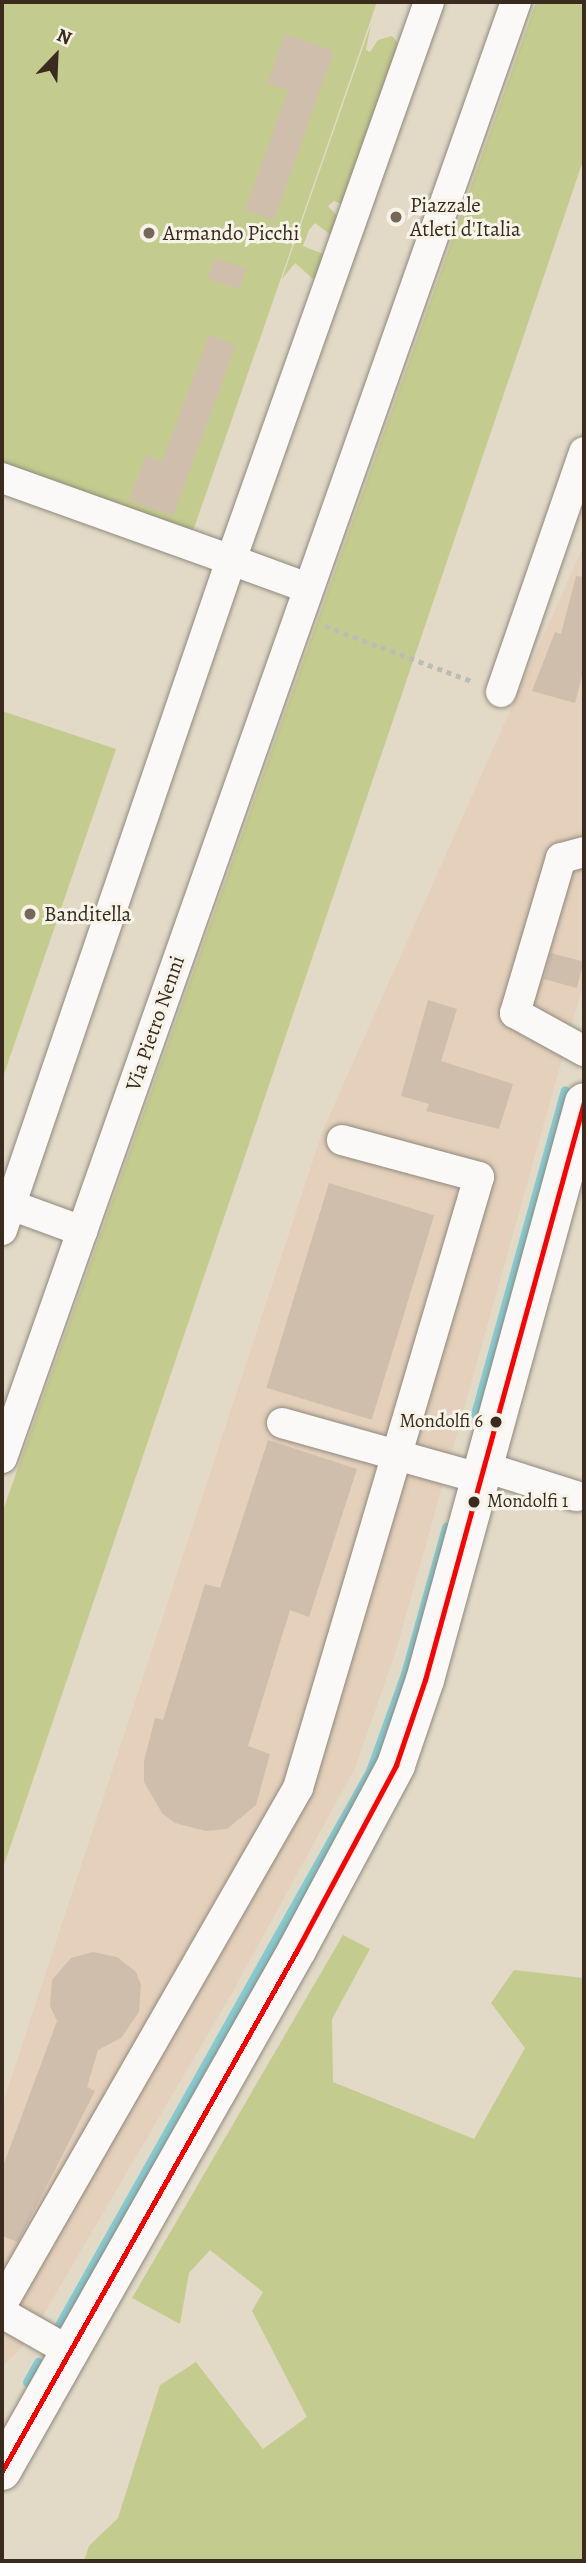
<!DOCTYPE html>
<style>
body{margin:0}
#map{position:relative;width:586px;height:2563px;overflow:hidden;background:#e2dac7;font-family:Alegreya,serif}
div>[style]{position:absolute}
[style*='--x']{left:calc(var(--x)*1px);top:calc(var(--y)*1px);width:calc(var(--w)*1px);rotate:calc(var(--a)*1deg)}
.built>*{inset:0;background:#e4d0bb}
.green>*{inset:0;background:#c4cb8f}
.stream>*{height:9px;margin:-4.5px;padding:0 4.5px;transform-origin:4.5px;border-radius:4.5px;background:#84cbd2}
.building>*{inset:0;background:#cfbeac;transform-origin:0 0}
.path>*{height:4.5px;margin-top:-2.25px;transform-origin:0;background:repeating-linear-gradient(90deg,#bdbbb6 0 5px,transparent 0 10px)}
.roads{filter:drop-shadow(0 0 2px #90897d) drop-shadow(0 0 2px #90897d)}
.minor>*{height:30px;margin:-15px;padding:0 15px;transform-origin:15px;border-radius:15px;background:#fbf9f7}
.major>*{height:38px;margin:-19px;padding:0 19px;transform-origin:19px;border-radius:19px;background:#fbf9f7}
.bus-1>*{height:5px;margin:-2.5px;padding:0 2.5px;transform-origin:2.5px;border-radius:2.5px;background:#f00}
.dots>*{width:19px;height:19px;translate:-50% -50%;box-sizing:border-box;border:4px solid #f7f3e8;border-radius:50%}
span{translate:-50% -50%;white-space:nowrap;text-align:center;line-height:1.15;-webkit-text-stroke:6px #f7f3e8;paint-order:stroke}
.bus-label{font-size:19px;color:#3b2a1e}
.right{translate:-100% -50%;text-align:right}
.left{translate:0 -50%;text-align:left}
.poi-label{font-size:21px;color:#3b2a1e}
.street-label{font-size:21px;color:#3b2a1e}
.frame{position:absolute;inset:0;border:4px solid #3b2a1e;pointer-events:none}
.north{position:absolute;left:21px;top:21px;width:70px;height:70px;-webkit-text-stroke:5px #f7f3e8;paint-order:stroke;rotate:23deg;font-size:19px;font-weight:700;line-height:28px;text-align:center;color:#3b2a1e}
.north::after{content:'';display:block;margin:auto;width:24px;height:32px;background:#3b2a1e;clip-path:polygon(50% 0,100% 100%,50% 72%,0 100%)}
</style>
<div id="map">
<div class="built">
<div style="clip-path:polygon(584px 545px,584px 981px,396px 1651px,355px 1768px,232px 1993px,28px 2341px,2px 2367px,2px 2106px,323px 1130px)"></div>
</div>
<div class="green">
<div style="clip-path:polygon(2px 2px,377px 2px,193px 531px,2px 465px)"></div>
<div style="clip-path:polygon(536px 2px,584px 2px,584px 158px,2px 1871px,2px 1513px)"></div>
<div style="clip-path:polygon(371px 24px,366px 50px,370px 52px,378px 40px,392px 36px,397px 42px,397px 67px,354px 166px,351px 208px,334px 201px,328px 206px,339px 218px,331px 235px,315px 223px,309px 230px,303px 246px,328px 256px,320px 278px,312px 278px,295px 263px,282px 279px)"></div>
<div style="clip-path:polygon(2px 711px,116px 749px,2px 1080px)"></div>
<div style="clip-path:polygon(343px 1935px,370px 1949px,332px 2019px,333px 2082px,474px 2139px,525px 2048px,491px 2003px,514px 1970px,584px 1978px,584px 2561px,84px 2561px,89px 2546px,118px 2518px,160px 2385px,196px 2362px,263px 2449px,307px 2417px,252px 2311px,263px 2292px,210px 2250px,189px 2273px,180px 2324px,132px 2298px)"></div>
</div>
<div class="stream">
<div style="--x:475;--y:1414;--w:336;--a:-74.5"></div>
<div style="--x:59;--y:2325;--w:635;--a:-60.69"></div>
<div style="--x:370;--y:1771;--w:103;--a:-70.2"></div>
<div style="--x:405;--y:1674;--w:153;--a:-74.4"></div>
<div style="--x:27;--y:2382;--w:23;--a:-61"></div>
</div>
<div class="building">
<div style="clip-path:polygon(285px 34px,334px 51px,274px 220px,245px 210px,288px 90px,267px 83px)"></div>
<div style="left:215px;top:258px;width:33px;height:22px;rotate:18deg"></div>
<div style="clip-path:polygon(209px 335px,236px 345px,173px 516px,129px 500px,146px 455px,162px 462px)"></div>
<div style="clip-path:polygon(576px 576px,584px 577px,584px 668px,575px 703px,532px 691px,555px 632px,561px 634px)"></div>
<div style="left:551px;top:953px;width:34px;height:27px;rotate:15deg"></div>
<div style="clip-path:polygon(428px 1000px,457px 1009px,441px 1061px,513px 1084px,499px 1129px,426px 1111px,429px 1104px,401px 1096px)"></div>
<div style="left:329px;top:1183px;width:110px;height:214px;rotate:17deg"></div>
<div style="clip-path:polygon(268px 1440px,357px 1469px,309px 1617px,290px 1610px,248px 1746px,270px 1754px,256px 1805px,227px 1829px,206px 1831px,175px 1823px,162px 1813px,144px 1782px,144px 1761px,155px 1718px,163px 1720px,205px 1584px,220px 1588px)"></div>
<div style="clip-path:polygon(93px 1952px,117px 1957px,136px 1972px,141px 1985px,139px 2012px,121px 2038px,98px 2050px,87px 2087px,95px 2091px,18px 2242px,2px 2236px,2px 2169px,57px 2021px,50px 2006px,52px 1980px,71px 1958px)"></div>
</div>
<div class="path">
<div style="--x:325;--y:626;--w:159;--a:20.6"></div>
</div>
<div class="roads">
<div class="minor">
<div style="--x:2;--y:478;--w:243;--a:19.7"></div>
<div style="--x:231;--y:560;--w:708;--a:108.87"></div>
<div style="--x:308;--y:588;--w:82;--a:-160"></div>
<div style="--x:231;--y:560;--w:592;--a:-70.46"></div>
<div style="--x:501;--y:692;--w:254;--a:-70.9"></div>
<div style="--x:584;--y:852;--w:24;--a:165"></div>
<div style="--x:561;--y:858;--w:162;--a:106.5"></div>
<div style="--x:515;--y:1013;--w:79;--a:28.8"></div>
<div style="--x:11;--y:1205;--w:76;--a:20.1"></div>
<div style="--x:282;--y:1423;--w:208;--a:15.6"></div>
<div style="--x:2;--y:1458;--w:1544;--a:-70.56"></div>
<div style="--x:485;--y:1467;--w:96;--a:17.7"></div>
<div style="--x:2;--y:2304;--w:595;--a:-60.16"></div>
<div style="--x:298;--y:1788;--w:637;--a:-73.5"></div>
<div style="--x:479;--y:1177;--w:142;--a:-164.9"></div>
<div style="--x:2;--y:2313;--w:77;--a:29.6"></div>
</div>
<div class="major">
<div style="--x:2;--y:2471;--w:599;--a:-60.48"></div>
<div style="--x:297;--y:1950;--w:210;--a:-61.8"></div>
<div style="--x:396;--y:1765;--w:90;--a:-71.2"></div>
<div style="--x:425;--y:1680;--w:599;--a:-74.62"></div>
</div>
</div>
<div class="bus-1">
<div style="--x:2;--y:2471;--w:599;--a:-60.48"></div>
<div style="--x:297;--y:1950;--w:210;--a:-61.8"></div>
<div style="--x:396;--y:1765;--w:90;--a:-71.2"></div>
<div style="--x:425;--y:1680;--w:599;--a:-74.62"></div>
</div>
<div class="dots">
<div style="left:396px;top:217px;background:#756859"></div>
<div style="left:149px;top:233px;background:#756859"></div>
<div style="left:30px;top:914px;background:#756859"></div>
<div style="left:496px;top:1422px;background:#3b2a1e"></div>
<div style="left:474px;top:1502px;background:#3b2a1e"></div>
</div>
<div class="bus-label">
<span class="right" style="left:483px;top:1422px">Mondolfi 6</span>
<span class="left" style="left:487px;top:1502px">Mondolfi 1</span>
</div>
<div class="poi-label">
<span class="left" style="left:410px;top:217px">Piazzale<br>Atleti d'Italia</span>
<span class="left" style="left:163px;top:233px">Armando Picchi</span>
<span class="left" style="left:44px;top:914px">Banditella</span>
</div>
<div class="street-label">
<span style="left:155px;top:1023px;rotate:-71deg">Via Pietro Nenni</span>
</div>
<div class="frame"></div>
<div class="north">N</div>
</div>
